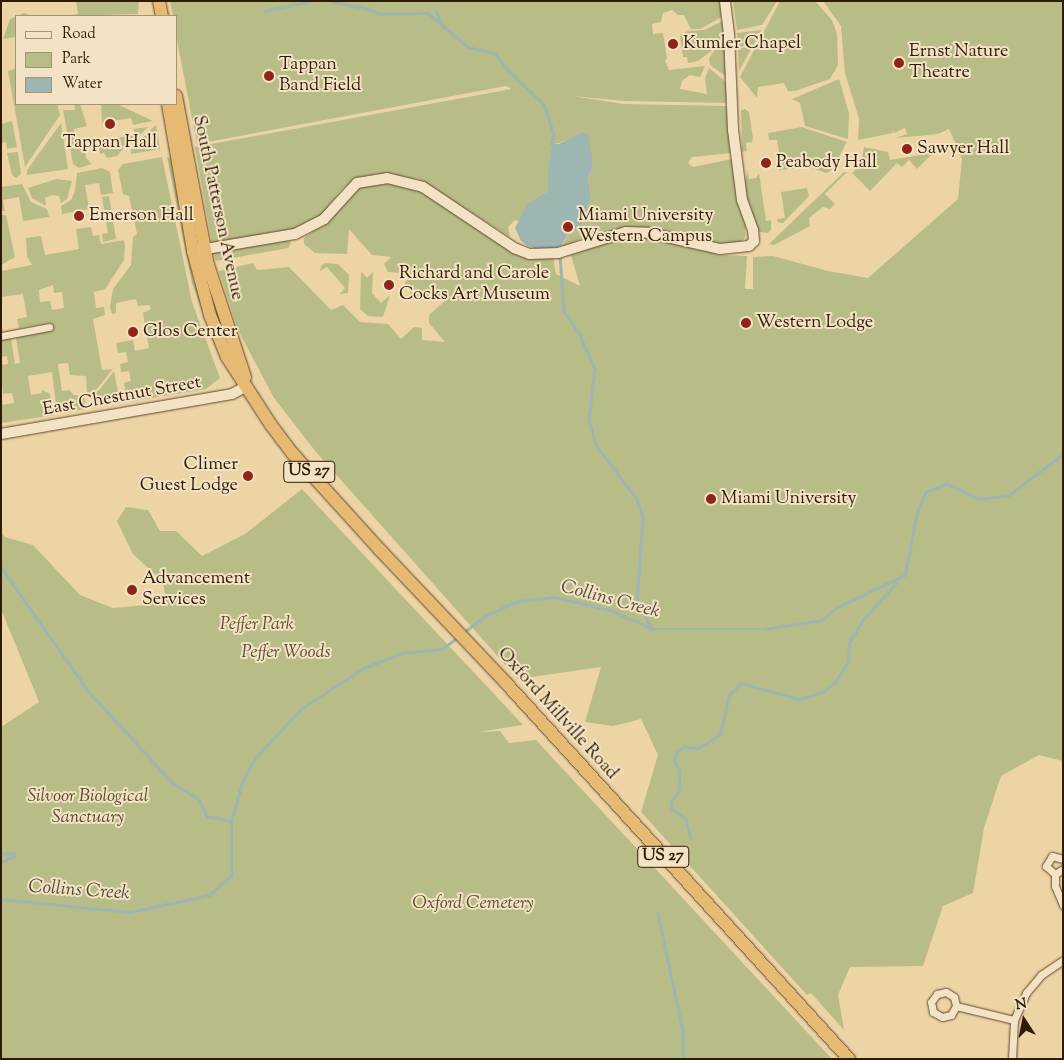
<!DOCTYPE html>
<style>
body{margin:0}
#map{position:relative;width:1064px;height:1060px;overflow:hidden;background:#edd4a5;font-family:"Sorts Mill Goudy",serif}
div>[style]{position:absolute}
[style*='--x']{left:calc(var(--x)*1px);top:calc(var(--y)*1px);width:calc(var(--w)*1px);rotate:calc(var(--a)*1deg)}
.green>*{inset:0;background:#b8bd87;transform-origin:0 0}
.water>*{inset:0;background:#9db6b1}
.stream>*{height:2.5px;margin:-1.25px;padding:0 1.25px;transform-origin:1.25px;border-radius:1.25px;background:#9db6b1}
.roads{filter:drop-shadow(0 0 1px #5e482c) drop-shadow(0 0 1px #5e482c)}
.street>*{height:7px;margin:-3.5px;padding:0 3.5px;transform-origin:3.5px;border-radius:3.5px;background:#f3e3c4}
.secondary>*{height:10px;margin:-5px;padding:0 5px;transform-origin:5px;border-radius:5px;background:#f3e3c4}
.highway>*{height:12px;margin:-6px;padding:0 6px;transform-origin:6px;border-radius:6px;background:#e6ba72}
.dots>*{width:14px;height:14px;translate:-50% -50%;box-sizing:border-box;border:2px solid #f3e3c4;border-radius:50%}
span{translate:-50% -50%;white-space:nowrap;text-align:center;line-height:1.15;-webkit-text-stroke:4px #f3e3c4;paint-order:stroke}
.shield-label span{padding:1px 4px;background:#f3e3c4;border:1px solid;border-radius:4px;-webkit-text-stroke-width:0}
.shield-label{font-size:16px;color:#2f1a04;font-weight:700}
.poi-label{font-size:18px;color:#2f1a04}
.left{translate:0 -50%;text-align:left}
.right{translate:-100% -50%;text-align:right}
.street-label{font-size:18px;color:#2f1a04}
.park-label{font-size:18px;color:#584b2b;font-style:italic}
.water-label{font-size:19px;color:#504938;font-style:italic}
.frame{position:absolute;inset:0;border:2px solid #2f1a04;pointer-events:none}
.legend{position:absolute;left:15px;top:15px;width:162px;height:90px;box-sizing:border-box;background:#f3e3c4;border:1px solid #a59377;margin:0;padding:6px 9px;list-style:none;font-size:15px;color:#2f1a04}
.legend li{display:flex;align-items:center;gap:10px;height:25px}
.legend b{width:25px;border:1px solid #a59377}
.north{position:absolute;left:999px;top:995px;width:50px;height:50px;-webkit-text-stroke:4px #f3e3c4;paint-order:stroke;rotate:349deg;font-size:14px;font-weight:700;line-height:20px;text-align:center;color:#2f1a04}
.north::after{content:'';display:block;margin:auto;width:18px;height:22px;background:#2f1a04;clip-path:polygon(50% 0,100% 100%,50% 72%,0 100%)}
</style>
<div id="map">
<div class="green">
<div style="clip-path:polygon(76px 1px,139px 1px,138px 14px,65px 16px,78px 14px)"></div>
<div style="clip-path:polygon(170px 1px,720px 1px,722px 17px,700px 29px,691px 29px,684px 15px,678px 15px,672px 10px,663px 13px,661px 22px,652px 24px,653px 34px,663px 33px,667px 59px,665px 60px,669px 70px,705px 66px,700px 77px,690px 75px,682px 81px,680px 89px,707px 94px,705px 78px,709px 68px,727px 83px,729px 103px,624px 101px,572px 96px,624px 104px,727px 106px,732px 153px,692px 157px,688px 163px,693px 167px,732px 159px,746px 225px,745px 238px,739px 243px,725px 245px,652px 229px,630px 227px,580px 239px,561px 248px,570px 231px,584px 218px,591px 198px,588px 178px,593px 166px,578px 137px,552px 145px,548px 167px,548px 191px,528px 203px,520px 222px,515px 220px,508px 227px,510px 237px,418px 179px,376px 174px,355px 179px,342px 189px,319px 218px,294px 231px,212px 243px,195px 147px,512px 89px,506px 86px,197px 144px,176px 35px,176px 16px,173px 16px)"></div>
<div style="clip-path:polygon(733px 1px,777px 1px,762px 25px,737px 30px)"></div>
<div style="clip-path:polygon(780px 1px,815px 1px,832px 20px,837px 34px,838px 65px,830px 79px,795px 91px,788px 91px,784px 83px,758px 87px,757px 98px,740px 77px)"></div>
<div style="clip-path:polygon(823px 1px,1063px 1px,1063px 761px,1039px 755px,1001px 776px,984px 828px,973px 893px,943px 906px,923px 966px,850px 967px,838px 995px,844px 1030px,811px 993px,807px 995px,641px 812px,658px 755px,641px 719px,613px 726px,585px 722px,601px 667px,518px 679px,316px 452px,274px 398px,238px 330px,219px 271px,253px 263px,257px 270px,289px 267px,331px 310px,343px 305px,360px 322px,388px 324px,401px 339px,414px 327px,422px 328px,422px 340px,445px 342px,429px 323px,429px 315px,448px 298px,410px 295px,410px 289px,405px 289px,405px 282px,415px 274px,388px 272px,384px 264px,391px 257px,372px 255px,349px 229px,347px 254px,315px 253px,304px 244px,304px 238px,330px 219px,359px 187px,370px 183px,399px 183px,428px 194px,516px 255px,553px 258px,556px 274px,580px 286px,571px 255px,615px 238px,630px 236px,648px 237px,723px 255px,747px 256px,745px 289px,753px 289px,753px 257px,773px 256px,828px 271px,868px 278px,958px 199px,962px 159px,949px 129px,938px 134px,896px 138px,907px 134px,905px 128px,894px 133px,892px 129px,893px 133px,858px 140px,859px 119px,845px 73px,841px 26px)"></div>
<div style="clip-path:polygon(24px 13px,33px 16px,16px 16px,16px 37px,3px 39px,10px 19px)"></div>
<div style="clip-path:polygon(723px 21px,724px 33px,716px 47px,698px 61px,688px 63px,687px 57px,683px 57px,680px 35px,688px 31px,704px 30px)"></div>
<div style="clip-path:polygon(761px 30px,761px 31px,739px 71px,738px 49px,751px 46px,748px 44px,738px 48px,737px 33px)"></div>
<div style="clip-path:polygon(724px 38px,727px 77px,710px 65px,709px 58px)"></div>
<div style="clip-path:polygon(16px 68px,16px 104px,57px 104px,60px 115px,25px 167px,8px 71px)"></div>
<div style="clip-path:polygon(839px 79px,849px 113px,848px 139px,805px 126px,800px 103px,792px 99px)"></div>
<div style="clip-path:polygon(74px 104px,80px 104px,87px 126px,74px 129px,76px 145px,84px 144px,86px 158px,92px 164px,79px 168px,73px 164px,63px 110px,75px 110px)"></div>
<div style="clip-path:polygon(101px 104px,117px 104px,153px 121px,133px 125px,131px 118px,102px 123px)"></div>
<div style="clip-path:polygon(745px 109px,749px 112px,753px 138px,752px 142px,746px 143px,747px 151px,742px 152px,741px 110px)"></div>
<div style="clip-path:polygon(12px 121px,17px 147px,7px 149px,6px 142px,1px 143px,1px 124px)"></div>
<div style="clip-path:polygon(61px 123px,68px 169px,27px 175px,27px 170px)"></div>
<div style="clip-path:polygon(156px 125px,160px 149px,131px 154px,131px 149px)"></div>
<div style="clip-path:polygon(148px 127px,134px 141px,131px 139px,117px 156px,107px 158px,104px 153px,100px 154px,98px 141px,134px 135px,134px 129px)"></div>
<div style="clip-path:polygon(802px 127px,847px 142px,831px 171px,826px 173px,810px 167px,807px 156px,780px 160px,777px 140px,769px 140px,768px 133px)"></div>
<div style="clip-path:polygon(864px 147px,888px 152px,890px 160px,933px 153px,917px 169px,909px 160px,902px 167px,897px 163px,870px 191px,852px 173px,861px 164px)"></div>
<div style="clip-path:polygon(18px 152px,21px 174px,16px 178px,12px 175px,7px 153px)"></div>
<div style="clip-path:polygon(162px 157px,192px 302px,220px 378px,206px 389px,127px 402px,124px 383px,131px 381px,129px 371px,121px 372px,120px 364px,128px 362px,126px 352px,118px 353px,116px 343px,133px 340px,135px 351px,149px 348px,143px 313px,151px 309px,149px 305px,138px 306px,136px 299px,116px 303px,116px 313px,112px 314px,110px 307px,113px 289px,131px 265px,133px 237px,137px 234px,129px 196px,123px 194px,118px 170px,123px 164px)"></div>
<div style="clip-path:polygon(167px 157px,171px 158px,179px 184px,178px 203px,194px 281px,219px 357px,192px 283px)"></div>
<div style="left:806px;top:159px;width:8px;height:28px;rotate:83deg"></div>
<div style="clip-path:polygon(102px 168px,110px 172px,113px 193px,101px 195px,99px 183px,85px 185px,89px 209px,62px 214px,61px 206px,71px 200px,75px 191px,77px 173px)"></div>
<div style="clip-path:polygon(747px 169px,749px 179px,756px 178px,759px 173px,766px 221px,771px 220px,771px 230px,768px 233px,759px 232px,747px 203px,743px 180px,746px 179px)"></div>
<div style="clip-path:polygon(844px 172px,847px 172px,825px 194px,835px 204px,830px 209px,823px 207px,809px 218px,810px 226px,774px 245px,769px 244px)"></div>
<div style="clip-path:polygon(56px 179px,72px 181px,67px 199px,61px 203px,59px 196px,52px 195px,45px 198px,46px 205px,44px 205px,32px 198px,28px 188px)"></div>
<div style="clip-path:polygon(22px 184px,31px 202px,47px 209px,49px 217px,23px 221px,19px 197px,3px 200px,5px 211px,2px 211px,1px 187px)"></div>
<div style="clip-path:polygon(807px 188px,809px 196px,783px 223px,778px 222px,777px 219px,785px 218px,781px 192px)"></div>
<div style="clip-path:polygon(109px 196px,116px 239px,103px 242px,102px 234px,108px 233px,102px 197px)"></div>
<div style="clip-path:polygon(1px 215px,6px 215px,15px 257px,1px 265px)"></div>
<div style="clip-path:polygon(evenodd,91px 227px,93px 236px,99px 235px,101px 244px,124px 240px,125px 247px,124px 260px,105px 289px,94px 292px,96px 308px,104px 307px,105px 315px,93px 319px,102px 370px,113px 369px,96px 390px,87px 394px,86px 376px,70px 375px,68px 363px,58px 364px,62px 391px,69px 390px,74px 395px,84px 396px,86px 409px,57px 414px,52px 372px,28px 376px,31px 395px,42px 393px,42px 390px,50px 394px,54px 415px,1px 423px,1px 405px,14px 403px,12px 393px,3px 394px,1px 365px,8px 364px,7px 356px,1px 357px,1px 340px,11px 338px,15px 364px,20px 363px,16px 337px,52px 330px,50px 323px,19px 328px,17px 319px,27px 317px,23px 294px,1px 297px,1px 271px,32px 265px,27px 256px,26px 238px,41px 236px,45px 255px,79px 249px,76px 229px,91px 227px,53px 285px,54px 293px,62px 292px,64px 308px,52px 310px,50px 301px,40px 302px,39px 290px,53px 285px)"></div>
<div style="clip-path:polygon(287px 240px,291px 243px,288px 248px,216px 261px,214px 252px)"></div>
<div style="clip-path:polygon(325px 263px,338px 264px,349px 275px,348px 293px,340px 294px,345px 288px,327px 267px,320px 271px,321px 266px)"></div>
<div style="clip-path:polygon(361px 271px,367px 278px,373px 272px,372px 293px,381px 303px,390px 295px,383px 317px,368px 316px,360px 309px)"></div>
<div style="clip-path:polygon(114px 371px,120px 403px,90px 408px,95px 403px,90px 397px,100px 389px)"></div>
<div style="clip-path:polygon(302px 489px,523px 725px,478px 732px,500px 731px,509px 743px,536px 740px,832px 1059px,1px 1059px,1px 727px,39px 702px,1px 609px,1px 532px,5px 537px,33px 545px,80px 595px,113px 608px,147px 605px,165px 594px,163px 582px,133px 554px,124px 536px,117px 521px,126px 507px,148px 510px,160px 531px,176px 531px,202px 556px,245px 534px)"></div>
</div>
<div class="water">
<div style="clip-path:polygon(583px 132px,589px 136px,593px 166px,588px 178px,591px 198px,582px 224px,578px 230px,570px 231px,561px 246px,542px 250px,528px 246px,521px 241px,515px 228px,528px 203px,548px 191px,548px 167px,552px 144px,559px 144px)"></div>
</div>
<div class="stream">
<div style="--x:331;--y:1;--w:39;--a:12"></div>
<div style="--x:369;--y:9;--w:11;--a:27"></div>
<div style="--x:379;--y:14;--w:49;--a:-1.2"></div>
<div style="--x:428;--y:13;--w:52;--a:40.4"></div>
<div style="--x:468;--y:47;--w:28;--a:13"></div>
<div style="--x:495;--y:53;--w:24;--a:52"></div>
<div style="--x:510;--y:72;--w:47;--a:43.3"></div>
<div style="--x:544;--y:104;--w:32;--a:72"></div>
<div style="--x:554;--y:134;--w:10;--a:101"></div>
<div style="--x:264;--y:11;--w:49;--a:-11.8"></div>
<div style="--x:436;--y:11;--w:19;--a:65"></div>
<div style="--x:560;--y:255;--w:56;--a:85.9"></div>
<div style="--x:564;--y:311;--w:29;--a:56"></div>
<div style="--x:580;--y:335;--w:37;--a:66"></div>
<div style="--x:595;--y:369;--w:51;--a:96.7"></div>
<div style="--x:589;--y:420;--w:26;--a:74"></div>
<div style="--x:596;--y:445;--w:68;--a:52.8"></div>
<div style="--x:637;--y:499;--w:20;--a:72"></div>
<div style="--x:643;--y:518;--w:83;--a:94.1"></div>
<div style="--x:637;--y:601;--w:31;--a:61"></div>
<div style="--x:1;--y:567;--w:153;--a:54.9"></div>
<div style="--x:89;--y:692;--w:124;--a:47.3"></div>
<div style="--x:173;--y:783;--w:31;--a:32"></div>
<div style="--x:199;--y:799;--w:19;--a:65"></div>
<div style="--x:207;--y:816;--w:25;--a:12"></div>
<div style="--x:464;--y:632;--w:25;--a:-37"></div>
<div style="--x:484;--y:617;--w:37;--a:-26"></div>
<div style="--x:517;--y:601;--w:38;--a:-6"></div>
<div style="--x:555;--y:597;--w:57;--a:13.3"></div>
<div style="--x:610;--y:610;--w:47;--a:23.8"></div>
<div style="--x:653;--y:629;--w:111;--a:0"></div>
<div style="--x:764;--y:629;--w:59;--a:-8.8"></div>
<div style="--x:822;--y:620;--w:18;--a:-41"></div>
<div style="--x:836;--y:608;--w:76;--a:-25.6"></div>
<div style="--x:905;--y:575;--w:64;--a:-79.2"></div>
<div style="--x:917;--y:512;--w:22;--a:-66"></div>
<div style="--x:926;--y:492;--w:23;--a:-23"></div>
<div style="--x:947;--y:483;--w:35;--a:27"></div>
<div style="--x:978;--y:499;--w:31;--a:-7"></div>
<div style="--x:1009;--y:495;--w:68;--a:-37.2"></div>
<div style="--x:690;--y:838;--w:18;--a:-103"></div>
<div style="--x:686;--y:820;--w:19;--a:-141"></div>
<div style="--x:671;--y:808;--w:7;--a:-90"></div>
<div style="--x:671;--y:801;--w:11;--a:-52"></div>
<div style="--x:678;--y:792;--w:8;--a:-83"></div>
<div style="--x:679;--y:784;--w:13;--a:-90"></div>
<div style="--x:679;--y:771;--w:11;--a:-117"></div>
<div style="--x:674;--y:761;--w:10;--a:-73"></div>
<div style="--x:677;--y:751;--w:8;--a:-30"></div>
<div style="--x:684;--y:747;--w:14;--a:4"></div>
<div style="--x:698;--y:748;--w:26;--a:-31"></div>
<div style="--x:720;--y:735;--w:41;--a:-77.3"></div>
<div style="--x:729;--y:695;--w:17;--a:-45"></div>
<div style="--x:741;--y:683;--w:60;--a:15.4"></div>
<div style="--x:799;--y:699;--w:25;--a:-16"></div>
<div style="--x:823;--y:692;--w:16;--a:-40"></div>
<div style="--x:835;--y:682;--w:24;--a:-57"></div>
<div style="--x:848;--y:662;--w:19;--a:-87"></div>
<div style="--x:849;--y:643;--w:27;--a:-59"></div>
<div style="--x:863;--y:620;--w:50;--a:-48.3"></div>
<div style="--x:1;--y:854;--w:14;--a:-4"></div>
<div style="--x:15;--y:853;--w:4;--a:104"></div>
<div style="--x:14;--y:857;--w:14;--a:159"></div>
<div style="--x:1;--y:899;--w:130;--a:5.8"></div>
<div style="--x:130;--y:912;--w:81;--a:-12.1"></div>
<div style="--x:209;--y:895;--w:29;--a:-41"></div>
<div style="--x:231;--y:876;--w:55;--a:-90"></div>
<div style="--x:231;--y:821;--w:37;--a:-74"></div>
<div style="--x:241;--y:785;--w:30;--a:-63"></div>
<div style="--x:255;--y:758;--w:69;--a:-46.8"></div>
<div style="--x:302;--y:708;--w:74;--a:-32.8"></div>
<div style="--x:364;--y:668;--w:41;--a:-21.5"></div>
<div style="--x:402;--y:653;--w:40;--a:-5.7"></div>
<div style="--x:442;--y:649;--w:20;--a:-37"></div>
<div style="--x:658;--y:913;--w:122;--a:78.1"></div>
<div style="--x:683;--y:1032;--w:27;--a:88"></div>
</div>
<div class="roads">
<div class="street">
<div style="--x:1;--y:336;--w:49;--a:-10.6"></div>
<div style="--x:1063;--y:859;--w:11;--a:-165"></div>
<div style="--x:1052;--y:856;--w:12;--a:121"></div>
<div style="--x:1046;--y:866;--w:12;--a:42"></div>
<div style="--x:1055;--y:874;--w:9;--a:-32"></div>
<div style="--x:1055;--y:874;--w:12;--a:90"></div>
<div style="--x:1055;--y:886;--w:21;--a:67"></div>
<div style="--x:956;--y:1006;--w:10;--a:119"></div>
<div style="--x:951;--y:1015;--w:9;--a:167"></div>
<div style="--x:942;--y:1017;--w:10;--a:-151"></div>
<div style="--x:933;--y:1012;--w:10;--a:-101"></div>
<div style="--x:931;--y:1002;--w:10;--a:-53"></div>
<div style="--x:937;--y:994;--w:9;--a:-13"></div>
<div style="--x:946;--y:992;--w:9;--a:32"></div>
<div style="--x:954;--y:997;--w:9;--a:77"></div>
<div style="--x:956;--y:1006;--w:60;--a:13.6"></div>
<div style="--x:1012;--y:1059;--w:39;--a:-87"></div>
<div style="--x:1014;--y:1020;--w:30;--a:-66"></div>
<div style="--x:1026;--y:993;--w:23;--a:-50"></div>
<div style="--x:1041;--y:975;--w:27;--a:-34"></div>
</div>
<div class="secondary">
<div style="--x:200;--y:250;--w:96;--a:-9.6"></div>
<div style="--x:295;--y:234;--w:33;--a:-27"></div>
<div style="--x:324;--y:219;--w:49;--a:-47.5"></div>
<div style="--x:357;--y:183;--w:30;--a:-9"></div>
<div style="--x:387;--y:178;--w:37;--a:14"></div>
<div style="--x:423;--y:187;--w:110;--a:33.8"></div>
<div style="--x:514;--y:248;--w:17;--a:21"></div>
<div style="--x:530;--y:254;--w:28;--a:-2"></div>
<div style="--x:558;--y:253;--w:71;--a:-17.2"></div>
<div style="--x:626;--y:232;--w:23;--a:2"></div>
<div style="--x:649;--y:233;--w:73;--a:12.7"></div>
<div style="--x:720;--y:249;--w:29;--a:-6"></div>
<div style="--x:749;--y:246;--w:7;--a:-45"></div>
<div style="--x:754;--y:241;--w:11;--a:-95"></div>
<div style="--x:753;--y:230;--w:32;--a:-110"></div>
<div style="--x:742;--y:200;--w:71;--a:-97.3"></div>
<div style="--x:733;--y:130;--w:96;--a:-92.4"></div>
<div style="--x:729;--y:34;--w:33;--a:-97"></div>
<div style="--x:1;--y:434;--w:234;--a:-9.8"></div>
<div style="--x:232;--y:394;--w:17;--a:-28"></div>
</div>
<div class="highway">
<div style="--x:159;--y:1;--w:15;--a:79"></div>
<div style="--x:176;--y:96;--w:172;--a:79.3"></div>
<div style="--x:208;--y:265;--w:118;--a:71.7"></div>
<div style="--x:168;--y:104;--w:149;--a:80.3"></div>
<div style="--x:193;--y:251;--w:66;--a:75.1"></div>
<div style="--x:210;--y:315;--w:45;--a:68"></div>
<div style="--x:227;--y:357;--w:81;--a:57.1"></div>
<div style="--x:271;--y:425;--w:36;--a:53"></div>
<div style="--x:293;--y:454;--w:130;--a:47.8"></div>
<div style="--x:380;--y:550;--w:183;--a:46.5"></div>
<div style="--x:506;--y:683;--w:509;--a:47.63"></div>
</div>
</div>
<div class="dots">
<div style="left:673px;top:44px;background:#8f2418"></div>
<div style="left:899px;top:63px;background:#8f2418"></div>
<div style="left:269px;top:76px;background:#8f2418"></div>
<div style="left:110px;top:124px;background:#8f2418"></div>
<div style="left:907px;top:149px;background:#8f2418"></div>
<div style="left:766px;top:163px;background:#8f2418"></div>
<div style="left:79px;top:216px;background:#8f2418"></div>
<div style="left:568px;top:227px;background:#8f2418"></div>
<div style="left:389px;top:285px;background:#8f2418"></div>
<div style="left:746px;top:323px;background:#8f2418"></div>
<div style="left:133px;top:332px;background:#8f2418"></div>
<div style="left:248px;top:476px;background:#8f2418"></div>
<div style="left:711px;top:499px;background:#8f2418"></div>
<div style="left:132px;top:590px;background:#8f2418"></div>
</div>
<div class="shield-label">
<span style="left:309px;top:472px">US 27</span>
<span style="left:663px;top:857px">US 27</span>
</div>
<div class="poi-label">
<span class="left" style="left:683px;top:44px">Kumler Chapel</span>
<span class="left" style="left:909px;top:63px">Ernst Nature<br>Theatre</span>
<span class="left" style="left:279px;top:76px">Tappan<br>Band Field</span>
<span style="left:110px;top:143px">Tappan Hall</span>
<span class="left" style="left:917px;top:149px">Sawyer Hall</span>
<span class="left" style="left:776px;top:163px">Peabody Hall</span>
<span class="left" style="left:89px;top:216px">Emerson Hall</span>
<span class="left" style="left:578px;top:227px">Miami University<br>Western Campus</span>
<span class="left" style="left:399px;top:285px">Richard and Carole<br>Cocks Art Museum</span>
<span class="left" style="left:756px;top:323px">Western Lodge</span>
<span class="left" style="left:143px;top:332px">Glos Center</span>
<span class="right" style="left:238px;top:476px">Climer<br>Guest Lodge</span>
<span class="left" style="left:721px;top:499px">Miami University</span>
<span class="left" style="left:142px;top:590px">Advancement<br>Services</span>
</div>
<div class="street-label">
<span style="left:217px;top:208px;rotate:78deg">South Patterson Avenue</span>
<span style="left:122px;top:397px;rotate:-10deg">East Chestnut Street</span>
<span style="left:557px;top:714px;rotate:48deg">Oxford Millville Road</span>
</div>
<div class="park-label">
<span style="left:257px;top:625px">Peffer Park</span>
<span style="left:286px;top:653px">Peffer Woods</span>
<span style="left:88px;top:808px">Silvoor Biological<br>Sanctuary</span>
<span style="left:473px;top:904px">Oxford Cemetery</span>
</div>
<div class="water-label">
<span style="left:610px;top:600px;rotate:15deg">Collins Creek</span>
<span style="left:79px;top:891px;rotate:4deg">Collins Creek</span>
</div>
<div class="frame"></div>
<ul class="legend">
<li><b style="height:6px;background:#f3e3c4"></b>Road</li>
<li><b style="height:14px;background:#b8bd87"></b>Park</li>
<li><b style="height:14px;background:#9db6b1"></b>Water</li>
</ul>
<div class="north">N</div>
</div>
